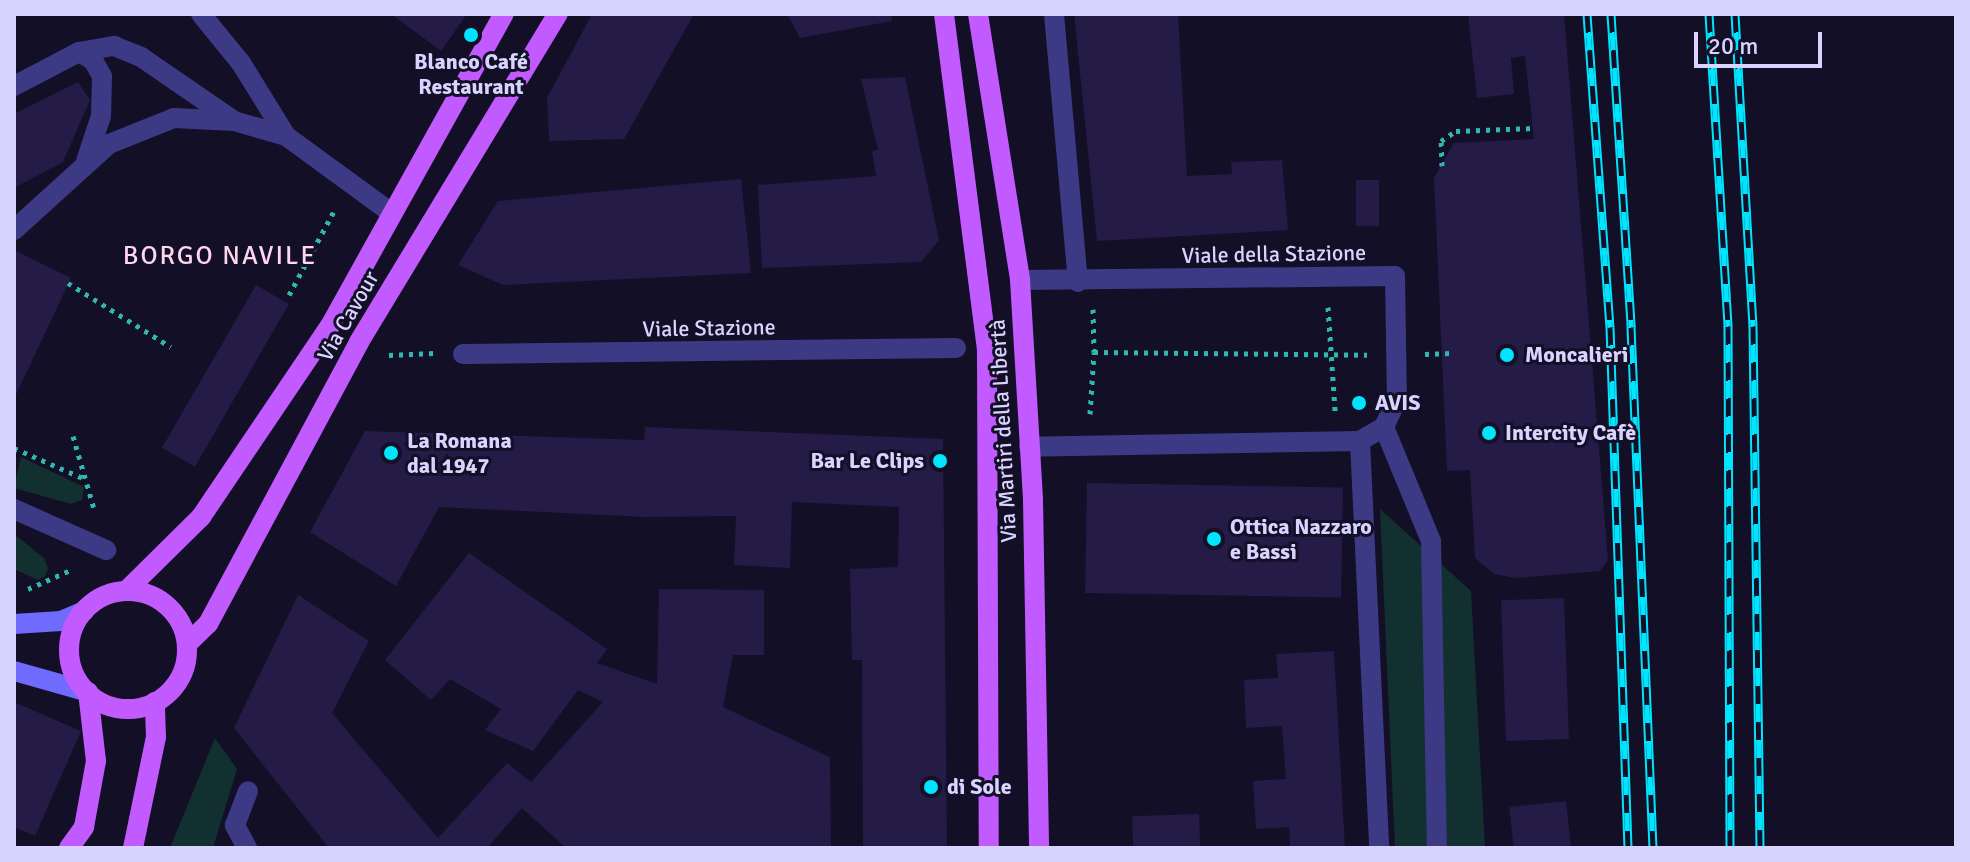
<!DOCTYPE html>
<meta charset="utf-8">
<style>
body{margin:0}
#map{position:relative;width:1970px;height:862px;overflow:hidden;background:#130f26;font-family:Signika,sans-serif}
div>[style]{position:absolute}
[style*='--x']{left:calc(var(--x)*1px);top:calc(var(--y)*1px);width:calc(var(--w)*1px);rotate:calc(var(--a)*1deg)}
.green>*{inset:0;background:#12302f}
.building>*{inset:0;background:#241b47;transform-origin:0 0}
.path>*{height:5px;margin-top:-2.5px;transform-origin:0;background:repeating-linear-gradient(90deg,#2fb8b0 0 4px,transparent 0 10px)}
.service>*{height:20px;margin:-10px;padding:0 10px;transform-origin:10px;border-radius:10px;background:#3d3a85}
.pedestrian>*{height:20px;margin:-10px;padding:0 10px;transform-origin:10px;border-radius:10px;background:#3d3a85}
.minor>*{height:20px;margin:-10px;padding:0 10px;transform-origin:10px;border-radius:10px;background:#3d3a85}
.secondary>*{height:20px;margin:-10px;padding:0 10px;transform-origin:10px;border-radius:10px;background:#6f6bff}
.primary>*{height:20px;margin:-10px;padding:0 10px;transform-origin:10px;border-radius:10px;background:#c25bff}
.primary>.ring{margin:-10px;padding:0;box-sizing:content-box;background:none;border:20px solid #c25bff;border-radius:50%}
.rail>*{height:9px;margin-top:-4.5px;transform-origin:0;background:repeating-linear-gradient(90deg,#130f26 0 18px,#00e5ff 0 36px);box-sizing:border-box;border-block:2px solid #00e5ff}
.dots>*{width:22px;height:22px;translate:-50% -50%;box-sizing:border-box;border:4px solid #130f26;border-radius:50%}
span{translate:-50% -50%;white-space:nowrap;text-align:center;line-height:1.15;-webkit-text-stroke:6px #130f26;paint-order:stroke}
.poi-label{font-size:22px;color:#d9d4ff;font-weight:700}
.left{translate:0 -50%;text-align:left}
.right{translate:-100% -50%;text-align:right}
.street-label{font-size:22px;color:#d9d4ff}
.quarter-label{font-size:26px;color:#ffd6f0;letter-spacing:2px}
.frame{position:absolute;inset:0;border:16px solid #d9d4ff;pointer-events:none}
.scale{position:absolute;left:1694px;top:32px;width:128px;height:36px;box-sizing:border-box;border:4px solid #d9d4ff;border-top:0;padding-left:10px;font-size:24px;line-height:28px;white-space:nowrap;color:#d9d4ff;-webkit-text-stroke:6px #130f26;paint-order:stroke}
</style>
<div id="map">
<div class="green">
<div style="clip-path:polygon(21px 457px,84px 487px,82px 500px,71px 504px,14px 488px)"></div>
<div style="clip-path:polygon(1380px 509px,1471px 591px,1485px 848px,1395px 848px)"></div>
<div style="clip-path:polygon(14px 534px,44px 558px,48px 568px,45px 576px,38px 580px,14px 569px)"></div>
<div style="clip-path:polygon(215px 738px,237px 769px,213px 848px,170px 848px)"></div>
</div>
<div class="building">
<div style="clip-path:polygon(391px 14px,467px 14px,441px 51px)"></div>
<div style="clip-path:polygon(592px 14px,694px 14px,624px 139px,549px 141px,547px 98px)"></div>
<div style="clip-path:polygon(787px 14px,891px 14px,892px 21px,800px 38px)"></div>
<div style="clip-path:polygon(1074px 14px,1178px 14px,1187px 176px,1232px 174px,1231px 162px,1282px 160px,1288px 230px,1097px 241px)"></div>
<div style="clip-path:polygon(1468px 14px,1564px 14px,1608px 560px,1600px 571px,1516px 578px,1494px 574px,1475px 558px,1470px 470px,1447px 471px,1434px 178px,1454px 143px,1534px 139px,1525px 56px,1511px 58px,1514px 94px,1477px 98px)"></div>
<div style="clip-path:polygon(905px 77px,939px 240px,921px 262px,762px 268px,758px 185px,876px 176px,872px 151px,878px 150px,861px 79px)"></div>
<div style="clip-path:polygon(78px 82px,90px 100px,63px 162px,14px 188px,14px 114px)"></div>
<div style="clip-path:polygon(741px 179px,751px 273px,503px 285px,458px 265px,498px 201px)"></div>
<div style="left:1356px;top:180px;width:23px;height:46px"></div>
<div style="clip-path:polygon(14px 250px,71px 278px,14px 399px)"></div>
<div style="left:256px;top:285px;width:38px;height:188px;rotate:30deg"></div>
<div style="clip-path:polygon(645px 427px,943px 439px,947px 848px,863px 848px,862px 660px,852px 660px,850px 569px,898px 567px,899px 507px,792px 502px,790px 568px,734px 565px,736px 516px,645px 517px,439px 507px,396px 586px,310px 532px,365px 431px,644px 440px)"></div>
<div style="left:1087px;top:483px;width:256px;height:110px;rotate:1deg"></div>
<div style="clip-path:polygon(469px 553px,607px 649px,597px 663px,657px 684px,659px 589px,764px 590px,764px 655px,733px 655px,723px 707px,830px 757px,831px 848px,566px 848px,522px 808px,487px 848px,329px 848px,234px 728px,298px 595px,369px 641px,332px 713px,438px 838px,507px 763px,531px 782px,603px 702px,578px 690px,533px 751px,485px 730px,501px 709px,450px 679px,431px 700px,385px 660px)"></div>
<div style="left:1564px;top:598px;width:141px;height:63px;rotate:88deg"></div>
<div style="clip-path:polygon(1334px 651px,1345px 848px,1290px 848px,1289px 827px,1256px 829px,1253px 781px,1286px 779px,1282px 726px,1246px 728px,1244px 680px,1278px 678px,1276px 654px)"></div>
<div style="clip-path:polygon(14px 702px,81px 731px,35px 836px,14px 827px)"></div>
<div style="left:1566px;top:801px;width:47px;height:57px;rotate:84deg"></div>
<div style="left:1199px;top:814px;width:34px;height:67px;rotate:88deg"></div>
</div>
<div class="path">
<div style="--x:1442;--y:166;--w:25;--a:-92"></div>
<div style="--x:1441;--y:141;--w:18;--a:-34"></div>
<div style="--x:1456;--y:131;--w:77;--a:-2.2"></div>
<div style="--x:68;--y:283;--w:121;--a:31.9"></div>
<div style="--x:289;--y:295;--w:95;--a:-61.8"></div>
<div style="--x:1328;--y:307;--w:104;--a:86.1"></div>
<div style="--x:1093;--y:309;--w:43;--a:88.7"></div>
<div style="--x:1425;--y:354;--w:27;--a:-2"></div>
<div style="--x:389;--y:355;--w:45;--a:-2.5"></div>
<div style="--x:1090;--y:414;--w:62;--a:-86.3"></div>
<div style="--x:1094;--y:352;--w:273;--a:0.6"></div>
<div style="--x:73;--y:436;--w:79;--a:73.9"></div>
<div style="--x:14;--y:448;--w:77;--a:23.6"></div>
<div style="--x:28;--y:589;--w:49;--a:-24"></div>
</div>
<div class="service">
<div style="--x:1054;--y:14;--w:269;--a:84.9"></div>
<div style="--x:1384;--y:427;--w:123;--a:67.6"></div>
<div style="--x:1431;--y:541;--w:307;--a:88.9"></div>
<div style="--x:247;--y:848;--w:26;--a:-118"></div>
<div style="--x:235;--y:825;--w:36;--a:-69"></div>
</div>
<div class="pedestrian">
<div style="--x:463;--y:354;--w:493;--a:-0.7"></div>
<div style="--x:14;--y:509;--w:101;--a:24"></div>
</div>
<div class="minor">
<div style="--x:201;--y:14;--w:63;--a:50.8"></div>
<div style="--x:241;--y:63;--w:86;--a:58.3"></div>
<div style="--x:79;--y:52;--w:16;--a:30"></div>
<div style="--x:93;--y:60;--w:18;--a:61"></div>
<div style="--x:102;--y:76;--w:40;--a:91.4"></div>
<div style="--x:101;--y:116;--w:47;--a:108.4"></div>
<div style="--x:14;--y:86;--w:73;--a:-27.6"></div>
<div style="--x:79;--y:52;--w:36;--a:-10"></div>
<div style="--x:114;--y:46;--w:29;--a:22"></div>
<div style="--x:141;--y:57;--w:113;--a:34.5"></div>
<div style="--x:14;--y:230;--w:128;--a:-42.2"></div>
<div style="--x:109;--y:144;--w:70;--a:-21.8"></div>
<div style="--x:174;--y:118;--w:60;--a:2.9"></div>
<div style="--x:234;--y:121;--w:54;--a:16.1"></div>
<div style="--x:286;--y:136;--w:127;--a:36.1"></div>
<div style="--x:1020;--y:280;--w:375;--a:-0.6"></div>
<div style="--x:1395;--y:276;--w:124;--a:89.1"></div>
<div style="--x:1397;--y:400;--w:30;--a:116"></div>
<div style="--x:1384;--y:427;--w:28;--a:150"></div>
<div style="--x:1360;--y:441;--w:331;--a:179"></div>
<div style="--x:1360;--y:441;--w:407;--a:87.3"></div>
</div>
<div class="secondary">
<div style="--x:14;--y:624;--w:47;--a:-3.7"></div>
<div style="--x:61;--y:621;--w:25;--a:-23"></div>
<div style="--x:14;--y:671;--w:77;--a:15.8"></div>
</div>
<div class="primary">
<div style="--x:944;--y:14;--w:338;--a:82.7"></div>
<div style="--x:987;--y:349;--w:499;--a:89.8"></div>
<div style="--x:978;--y:14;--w:269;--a:81"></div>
<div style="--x:1020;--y:280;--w:220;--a:86.6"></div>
<div style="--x:1033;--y:500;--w:348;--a:89"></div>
<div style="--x:128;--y:589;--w:103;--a:-44.6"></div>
<div style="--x:201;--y:517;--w:230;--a:-56"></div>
<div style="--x:330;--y:326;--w:357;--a:-60.9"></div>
<div class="ring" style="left:69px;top:591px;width:98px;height:98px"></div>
<div style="--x:187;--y:644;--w:29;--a:-44"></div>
<div style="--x:208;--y:624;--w:320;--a:-61.8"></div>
<div style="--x:359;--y:342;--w:384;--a:-58.8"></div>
<div style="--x:69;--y:848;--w:26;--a:-54"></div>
<div style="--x:84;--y:827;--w:67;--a:-79.7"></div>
<div style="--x:96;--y:761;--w:69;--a:-96.6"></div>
<div style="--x:133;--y:848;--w:113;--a:-78.3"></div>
<div style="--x:156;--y:737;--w:35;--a:-92"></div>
</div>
<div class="rail">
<div style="--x:1587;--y:14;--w:314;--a:85.8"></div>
<div style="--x:1610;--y:327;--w:521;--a:88.02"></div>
<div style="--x:1611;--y:14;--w:314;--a:86.3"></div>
<div style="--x:1631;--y:327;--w:521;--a:87.58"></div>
<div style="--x:1709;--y:14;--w:313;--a:86.5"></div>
<div style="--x:1728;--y:326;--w:522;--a:89.78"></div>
<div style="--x:1735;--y:14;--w:313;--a:86.7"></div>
<div style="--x:1753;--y:326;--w:522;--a:89.23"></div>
</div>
<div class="dots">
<div style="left:471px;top:35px;background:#00e5ff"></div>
<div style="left:1507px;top:355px;background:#00e5ff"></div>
<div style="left:1359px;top:403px;background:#00e5ff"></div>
<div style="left:1489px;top:433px;background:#00e5ff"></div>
<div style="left:391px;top:453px;background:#00e5ff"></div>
<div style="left:940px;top:461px;background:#00e5ff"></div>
<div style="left:1214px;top:539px;background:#00e5ff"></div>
<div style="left:931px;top:787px;background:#00e5ff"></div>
</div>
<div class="poi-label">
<span style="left:471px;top:74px">Blanco Café<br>Restaurant</span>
<span class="left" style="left:1525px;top:355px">Moncalieri</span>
<span class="left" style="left:1375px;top:403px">AVIS</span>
<span class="left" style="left:1505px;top:433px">Intercity Cafè</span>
<span class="left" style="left:407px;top:453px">La Romana<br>dal 1947</span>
<span class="right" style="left:924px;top:461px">Bar Le Clips</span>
<span class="left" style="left:1230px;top:539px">Ottica Nazzaro<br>e Bassi</span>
<span class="left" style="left:947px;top:787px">di Sole</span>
</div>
<div class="street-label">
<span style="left:1274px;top:254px;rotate:-1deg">Viale della Stazione</span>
<span style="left:348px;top:316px;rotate:-60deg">Via Cavour</span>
<span style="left:709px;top:328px;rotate:-1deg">Viale Stazione</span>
<span style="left:1003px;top:431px;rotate:-93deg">Via Martiri della Libertà</span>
</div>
<div class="quarter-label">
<span style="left:220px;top:257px">BORGO NAVILE</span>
</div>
<div class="frame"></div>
<div class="scale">20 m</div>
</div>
